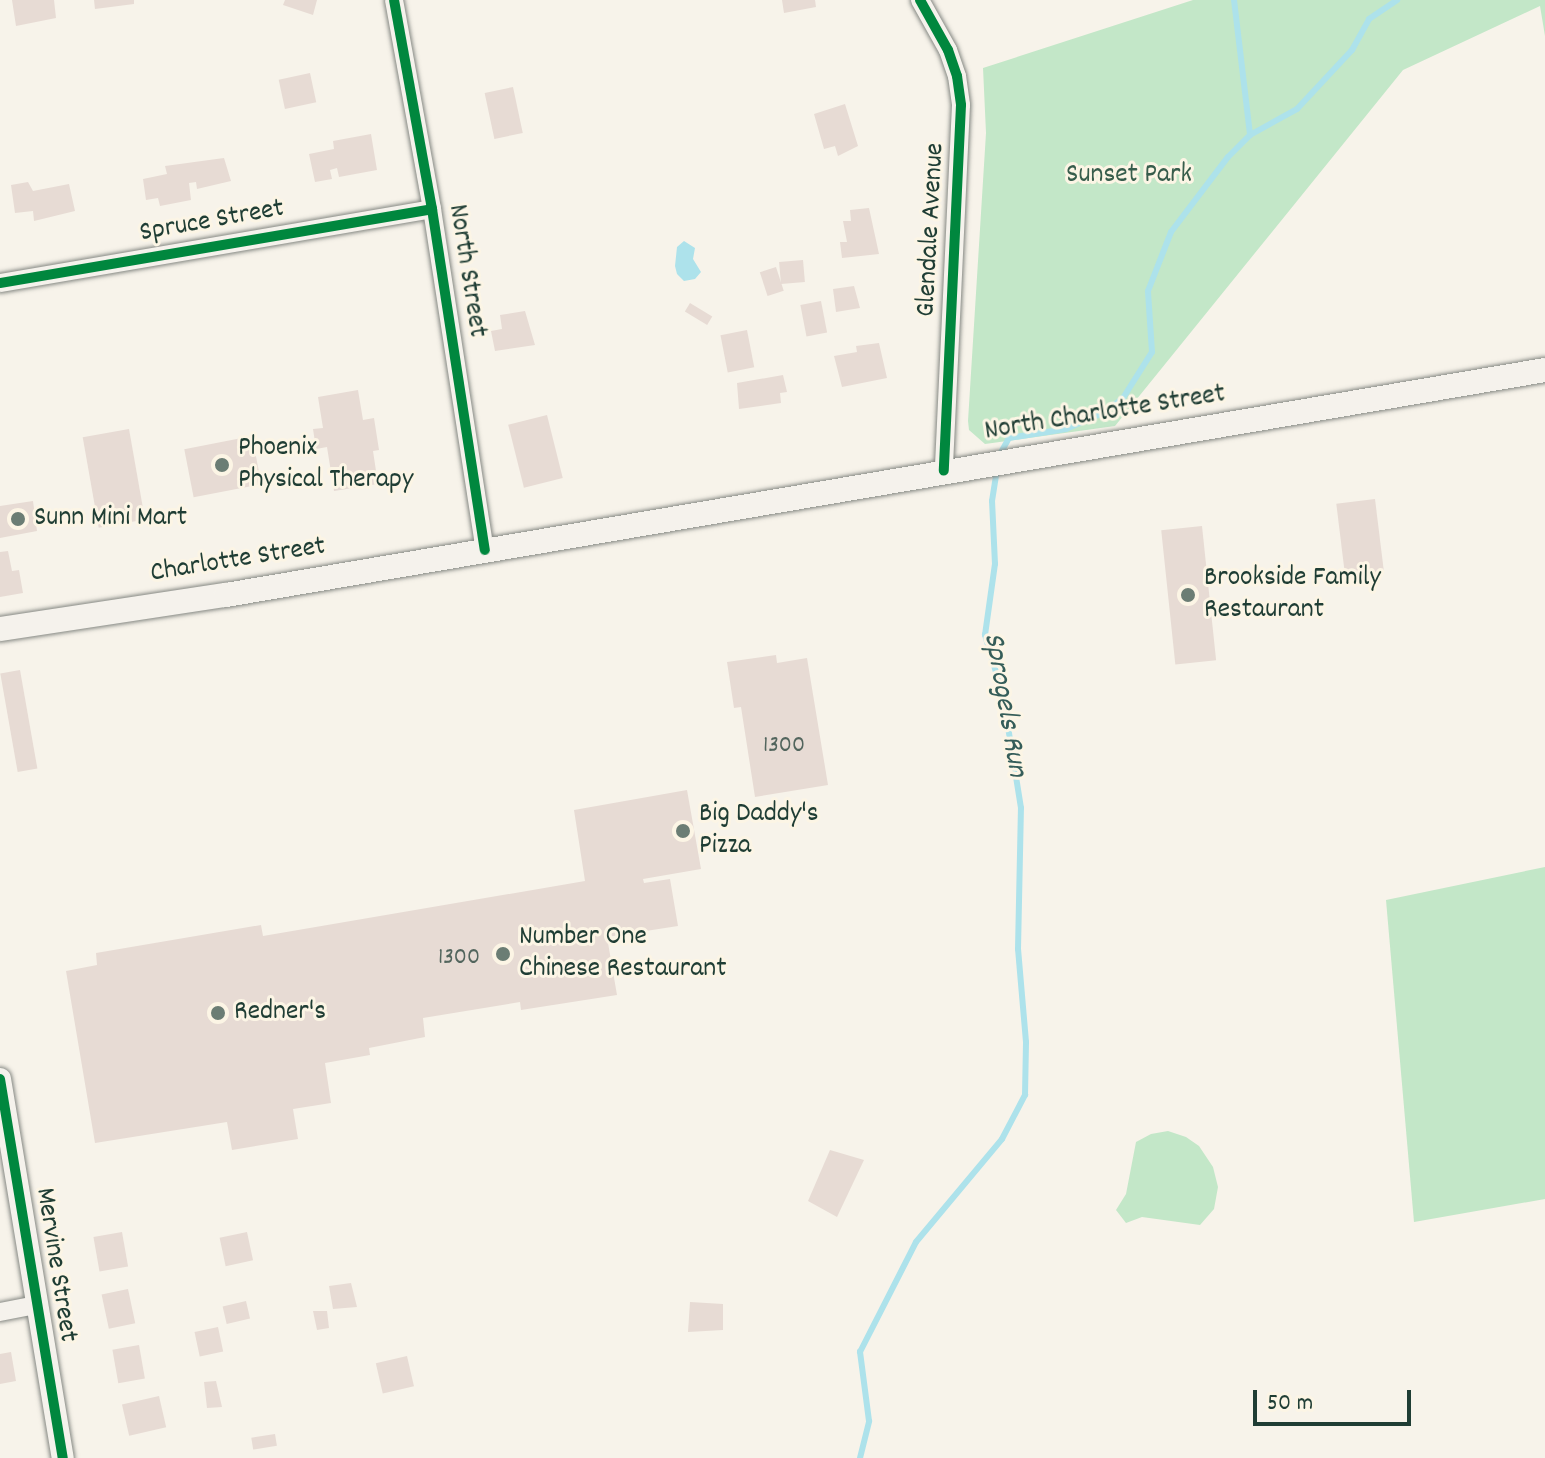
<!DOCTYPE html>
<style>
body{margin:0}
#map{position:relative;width:1545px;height:1458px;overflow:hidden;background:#f7f3ea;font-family:Dekko,sans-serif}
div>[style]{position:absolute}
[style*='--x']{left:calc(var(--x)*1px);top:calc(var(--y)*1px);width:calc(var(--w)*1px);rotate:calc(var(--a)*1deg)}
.green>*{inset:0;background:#c3e7c8}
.water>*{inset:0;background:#ade2eb}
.stream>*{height:6px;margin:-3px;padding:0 3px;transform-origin:3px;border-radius:3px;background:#ade2eb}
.building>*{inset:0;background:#e7dbd4;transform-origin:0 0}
.roads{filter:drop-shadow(0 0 2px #868984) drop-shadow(0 0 2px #868984)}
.minor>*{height:18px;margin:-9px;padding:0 9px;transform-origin:9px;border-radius:9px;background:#f5f2ec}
.tertiary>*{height:22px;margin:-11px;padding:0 11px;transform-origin:11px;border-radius:11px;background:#f5f2ec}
.secondary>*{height:24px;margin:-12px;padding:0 12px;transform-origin:12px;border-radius:12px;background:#f5f2ec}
.cycleway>*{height:10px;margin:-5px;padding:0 5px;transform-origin:5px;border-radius:5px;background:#00873e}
.dots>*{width:22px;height:22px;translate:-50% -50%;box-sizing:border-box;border:4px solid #fcf5e5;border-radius:50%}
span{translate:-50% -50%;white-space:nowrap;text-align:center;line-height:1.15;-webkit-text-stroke:6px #fcf5e5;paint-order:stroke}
.number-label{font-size:24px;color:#52655d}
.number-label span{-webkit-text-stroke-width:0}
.park-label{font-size:28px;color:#375d4c}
.street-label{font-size:28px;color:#1f3d34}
.poi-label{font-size:28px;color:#1f3d34}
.left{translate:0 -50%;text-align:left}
.water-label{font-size:30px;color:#355d59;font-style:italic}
.scale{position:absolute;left:1253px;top:1390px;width:158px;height:36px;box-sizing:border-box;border:4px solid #1f3d34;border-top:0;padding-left:10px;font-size:24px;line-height:28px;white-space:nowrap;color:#1f3d34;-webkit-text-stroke:6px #fcf5e5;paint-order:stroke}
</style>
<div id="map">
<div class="green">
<div style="clip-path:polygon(1193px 0,1545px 0,1545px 36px,1540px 6px,1403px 70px,1115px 426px,985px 444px,969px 430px,968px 421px,986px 133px,983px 68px)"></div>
<div style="clip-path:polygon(1545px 867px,1545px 1199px,1414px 1222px,1386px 900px)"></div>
<div style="clip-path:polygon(1168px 1131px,1186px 1137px,1199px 1146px,1213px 1167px,1218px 1187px,1214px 1209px,1200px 1225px,1142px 1217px,1126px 1223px,1116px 1210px,1126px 1194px,1136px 1142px,1151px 1134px)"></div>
</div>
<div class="water">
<div style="clip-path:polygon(684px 241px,695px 248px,693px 259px,701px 272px,695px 279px,684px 281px,677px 274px,675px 266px,677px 247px)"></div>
</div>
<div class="stream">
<div style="--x:1234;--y:0;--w:136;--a:83.2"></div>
<div style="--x:999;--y:456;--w:21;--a:-61"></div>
<div style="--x:1009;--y:438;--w:58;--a:-9"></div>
<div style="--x:1066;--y:429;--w:43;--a:-23.6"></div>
<div style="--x:1105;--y:412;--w:23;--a:-38"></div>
<div style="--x:1123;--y:398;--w:54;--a:-57.8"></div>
<div style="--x:1152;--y:352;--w:61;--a:-93.8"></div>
<div style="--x:1148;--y:291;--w:63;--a:-68.7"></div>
<div style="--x:1171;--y:232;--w:94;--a:-52.8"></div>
<div style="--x:1228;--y:157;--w:31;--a:-45"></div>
<div style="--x:1250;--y:135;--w:54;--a:-29"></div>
<div style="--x:1297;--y:109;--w:81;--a:-47"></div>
<div style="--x:1352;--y:50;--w:35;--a:-61"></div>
<div style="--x:1369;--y:19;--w:34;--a:-34"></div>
<div style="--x:860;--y:1458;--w:38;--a:-76"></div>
<div style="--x:869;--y:1421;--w:70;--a:-97.4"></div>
<div style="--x:860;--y:1352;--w:123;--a:-63"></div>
<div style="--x:916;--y:1242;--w:134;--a:-50.1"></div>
<div style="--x:1002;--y:1139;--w:50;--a:-62.4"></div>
<div style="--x:1025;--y:1095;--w:53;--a:-88.9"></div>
<div style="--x:1026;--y:1042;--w:93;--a:-94.9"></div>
<div style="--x:1018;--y:949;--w:141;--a:-88.8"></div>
<div style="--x:1021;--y:808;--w:113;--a:-99.1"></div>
<div style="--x:1003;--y:696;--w:64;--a:-106.4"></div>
<div style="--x:985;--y:635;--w:72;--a:-82"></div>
<div style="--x:995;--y:564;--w:63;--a:-92.7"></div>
<div style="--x:992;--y:501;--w:30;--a:-81"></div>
</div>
<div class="building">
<div style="clip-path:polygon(12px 0,54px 0,56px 18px,16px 26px)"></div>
<div style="clip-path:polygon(94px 0,134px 0,134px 4px,95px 9px)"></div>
<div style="clip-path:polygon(285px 0,317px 0,313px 15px,283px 5px)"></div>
<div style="clip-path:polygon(782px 0,815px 0,816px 7px,784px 13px)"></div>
<div style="left:310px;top:73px;width:30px;height:32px;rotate:78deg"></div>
<div style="left:513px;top:87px;width:47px;height:29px;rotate:78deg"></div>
<div style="clip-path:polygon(845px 104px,858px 146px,838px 156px,835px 146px,824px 149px,814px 114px)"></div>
<div style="clip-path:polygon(371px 134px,377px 170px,339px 177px,337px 168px,330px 170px,332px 179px,315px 182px,309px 154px,334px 149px,333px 141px)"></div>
<div style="clip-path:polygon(224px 158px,231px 181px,197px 189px,196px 182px,189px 183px,191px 200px,160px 206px,158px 198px,146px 200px,143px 179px,167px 174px,165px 166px)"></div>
<div style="clip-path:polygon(28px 182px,33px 191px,69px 184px,75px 211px,34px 221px,33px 211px,15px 213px,11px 185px)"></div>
<div style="clip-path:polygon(869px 208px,879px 254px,842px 258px,840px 242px,847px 242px,843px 221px,851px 221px,850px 210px)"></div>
<div style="left:803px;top:260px;width:22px;height:24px;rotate:85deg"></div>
<div style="left:776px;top:267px;width:25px;height:17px;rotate:72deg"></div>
<div style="clip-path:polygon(854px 286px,860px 308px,836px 312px,833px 289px)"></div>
<div style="left:821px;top:301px;width:32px;height:21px;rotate:79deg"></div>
<div style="left:690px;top:303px;width:26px;height:10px;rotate:31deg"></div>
<div style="clip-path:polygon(525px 311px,535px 345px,495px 351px,491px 331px,502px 329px,500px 315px)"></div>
<div style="left:747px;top:330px;width:38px;height:27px;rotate:79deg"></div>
<div style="clip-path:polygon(879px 343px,887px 378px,842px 387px,834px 356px,857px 352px,856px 346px)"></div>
<div style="clip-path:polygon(783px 375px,787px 392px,780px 393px,781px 403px,739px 409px,737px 383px)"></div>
<div style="clip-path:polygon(358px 390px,363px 420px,374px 418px,379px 450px,373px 451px,378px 484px,334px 491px,327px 447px,316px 449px,313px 429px,323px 428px,318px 397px)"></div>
<div style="left:547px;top:415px;width:65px;height:40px;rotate:76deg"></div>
<div style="left:129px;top:429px;width:92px;height:47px;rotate:80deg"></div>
<div style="left:252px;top:436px;width:49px;height:69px;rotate:79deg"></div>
<div style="left:1375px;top:499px;width:75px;height:39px;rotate:83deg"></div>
<div style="clip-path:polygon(33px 501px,37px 531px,0 538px,0 506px)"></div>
<div style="left:1202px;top:526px;width:135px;height:41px;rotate:84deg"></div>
<div style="clip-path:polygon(8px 551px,12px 571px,19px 570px,23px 593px,0 597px,0 552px)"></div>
<div style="clip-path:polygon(776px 655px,777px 663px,807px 658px,828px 785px,755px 797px,741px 707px,734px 708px,727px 662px)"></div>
<div style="left:20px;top:670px;width:100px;height:20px;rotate:80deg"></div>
<div style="clip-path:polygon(687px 790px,701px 869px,643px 879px,644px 883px,670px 879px,678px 926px,607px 937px,617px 995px,521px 1010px,520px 1002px,423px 1018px,425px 1037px,369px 1048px,370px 1055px,325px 1063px,331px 1103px,293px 1109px,298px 1139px,232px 1150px,227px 1122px,95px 1143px,66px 971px,97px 965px,96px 953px,261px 925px,263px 936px,585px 881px,574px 810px)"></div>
<div style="clip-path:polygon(830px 1150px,864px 1160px,837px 1217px,808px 1201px)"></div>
<div style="left:122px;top:1232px;width:35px;height:29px;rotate:80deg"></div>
<div style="left:247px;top:1232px;width:29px;height:28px;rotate:78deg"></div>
<div style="clip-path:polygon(351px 1283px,357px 1307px,333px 1309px,329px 1286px)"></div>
<div style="left:128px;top:1289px;width:35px;height:27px;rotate:78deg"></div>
<div style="left:246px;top:1301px;width:18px;height:24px;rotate:77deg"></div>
<div style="clip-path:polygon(690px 1302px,723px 1304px,723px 1330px,688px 1332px)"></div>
<div style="clip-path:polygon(313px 1311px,327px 1311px,329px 1328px,317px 1330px)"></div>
<div style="left:218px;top:1327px;width:25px;height:24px;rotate:78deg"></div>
<div style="left:139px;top:1345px;width:34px;height:27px;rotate:80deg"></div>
<div style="clip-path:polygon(11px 1352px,16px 1381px,0 1384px,0 1354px)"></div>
<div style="left:407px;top:1356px;width:31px;height:32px;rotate:77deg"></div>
<div style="clip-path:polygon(216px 1381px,222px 1407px,207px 1408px,204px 1382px)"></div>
<div style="left:159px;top:1396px;width:32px;height:38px;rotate:77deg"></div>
<div style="left:275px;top:1434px;width:12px;height:24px;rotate:81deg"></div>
</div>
<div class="roads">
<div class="minor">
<div style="--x:394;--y:0;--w:212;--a:79.7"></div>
<div style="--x:432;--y:209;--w:345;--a:81.2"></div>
<div style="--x:920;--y:0;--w:57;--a:60.8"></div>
<div style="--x:948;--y:50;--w:28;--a:71"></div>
<div style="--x:957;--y:76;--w:29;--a:82"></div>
<div style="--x:961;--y:105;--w:366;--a:92.7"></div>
<div style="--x:0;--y:283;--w:438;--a:-9.7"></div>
<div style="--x:0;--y:1312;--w:38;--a:-11"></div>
</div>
<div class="tertiary">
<div style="--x:0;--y:1079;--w:384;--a:80.6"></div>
</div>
<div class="secondary">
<div style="--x:0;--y:629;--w:229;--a:-8.6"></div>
<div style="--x:226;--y:595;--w:1338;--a:-9.68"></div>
</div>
</div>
<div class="cycleway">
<div style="--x:394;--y:0;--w:212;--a:79.7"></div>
<div style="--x:432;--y:209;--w:345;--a:81.2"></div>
<div style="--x:920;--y:0;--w:57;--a:60.8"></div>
<div style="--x:948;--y:50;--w:28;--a:71"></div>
<div style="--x:957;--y:76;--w:29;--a:82"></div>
<div style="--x:961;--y:105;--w:366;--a:92.7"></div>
<div style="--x:0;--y:283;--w:438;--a:-9.7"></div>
<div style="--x:0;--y:1079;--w:384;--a:80.6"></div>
</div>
<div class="dots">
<div style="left:222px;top:465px;background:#6b7d74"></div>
<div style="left:18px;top:519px;background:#6b7d74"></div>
<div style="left:1188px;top:595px;background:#6b7d74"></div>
<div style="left:683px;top:831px;background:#6b7d74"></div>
<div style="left:503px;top:954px;background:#6b7d74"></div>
<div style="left:218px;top:1013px;background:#6b7d74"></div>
</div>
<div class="number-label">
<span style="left:784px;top:747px">1300</span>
<span style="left:459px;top:959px">1300</span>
</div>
<div class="park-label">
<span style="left:1129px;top:176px">Sunset Park</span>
</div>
<div class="street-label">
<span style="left:212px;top:222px;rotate:-10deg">Spruce Street</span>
<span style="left:932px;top:230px;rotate:-87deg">Glendale Avenue</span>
<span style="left:466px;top:271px;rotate:81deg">North Street</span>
<span style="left:1105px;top:414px;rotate:-9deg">North Charlotte Street</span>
<span style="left:238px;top:561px;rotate:-9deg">Charlotte Street</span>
<span style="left:55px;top:1265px;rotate:81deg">Mervine Street</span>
</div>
<div class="poi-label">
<span class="left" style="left:238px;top:465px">Phoenix<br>Physical Therapy</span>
<span class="left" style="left:34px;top:519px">Sunn Mini Mart</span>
<span class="left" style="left:1204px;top:595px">Brookside Family<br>Restaurant</span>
<span class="left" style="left:699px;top:831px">Big Daddy's<br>Pizza</span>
<span class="left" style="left:519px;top:954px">Number One<br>Chinese Restaurant</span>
<span class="left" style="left:234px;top:1013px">Redner's</span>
</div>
<div class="water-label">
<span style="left:1003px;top:705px;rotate:80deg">Sprogels Run</span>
</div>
<div class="scale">50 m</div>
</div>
